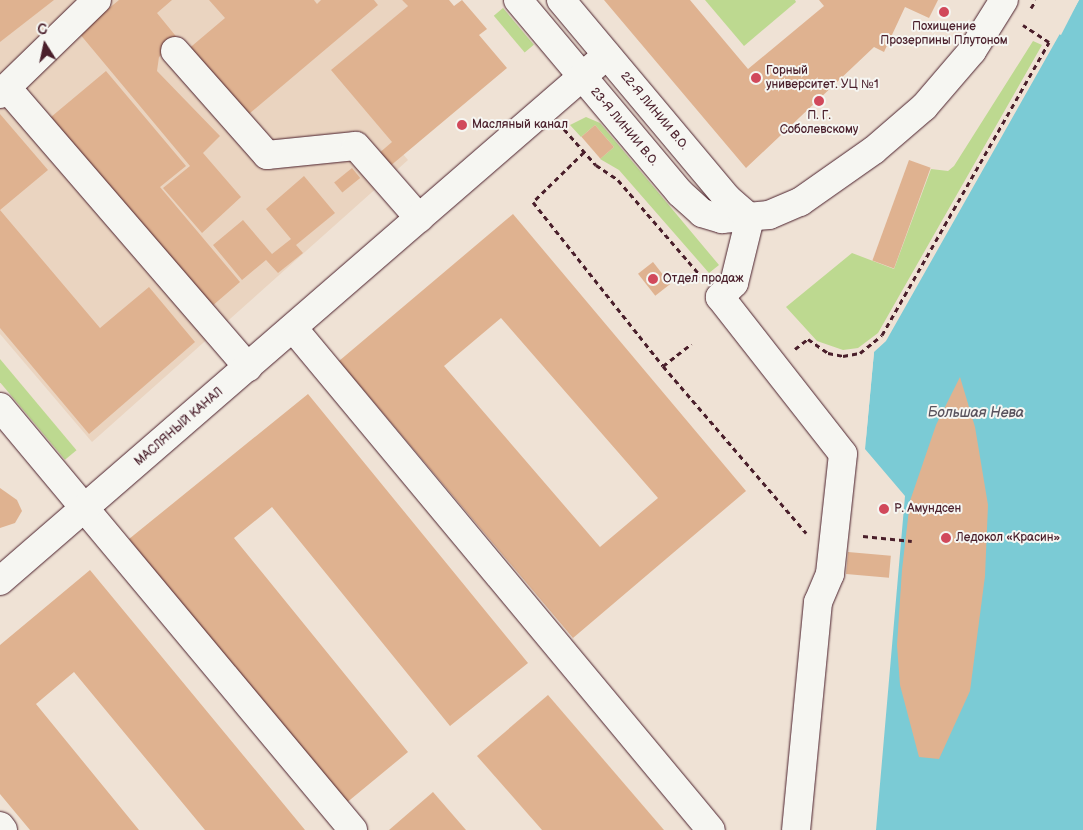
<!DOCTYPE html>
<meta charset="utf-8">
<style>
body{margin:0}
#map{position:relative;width:1083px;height:830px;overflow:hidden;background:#efe2d5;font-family:"Balsamiq Sans",sans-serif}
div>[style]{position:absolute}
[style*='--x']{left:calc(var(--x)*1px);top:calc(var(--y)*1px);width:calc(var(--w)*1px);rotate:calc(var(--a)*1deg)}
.built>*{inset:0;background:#ead4c0}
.green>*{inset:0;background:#bdd990;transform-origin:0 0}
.water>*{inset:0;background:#7bcbd5}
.pier>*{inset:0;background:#efe2d5}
.building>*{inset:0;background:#dfb290;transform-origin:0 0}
.path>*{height:3px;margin-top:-1.5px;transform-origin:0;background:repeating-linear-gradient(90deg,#4a1f2b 0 5px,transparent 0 9px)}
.roads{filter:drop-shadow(0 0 1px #4a1f2b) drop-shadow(0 0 1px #4a1f2b)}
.minor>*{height:28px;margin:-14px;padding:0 14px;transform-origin:14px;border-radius:14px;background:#f6f6f2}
.dots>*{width:14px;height:14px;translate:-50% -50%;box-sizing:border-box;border:2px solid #f6f6f2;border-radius:50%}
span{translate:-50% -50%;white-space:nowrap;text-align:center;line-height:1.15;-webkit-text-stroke:4px #f6f6f2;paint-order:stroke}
.poi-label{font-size:12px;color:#4a1f2b}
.left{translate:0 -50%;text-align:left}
.street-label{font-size:12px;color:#4a1f2b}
.water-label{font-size:14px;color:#59535e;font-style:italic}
.north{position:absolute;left:20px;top:20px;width:50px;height:50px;-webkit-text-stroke:4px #f6f6f2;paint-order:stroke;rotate:350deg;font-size:14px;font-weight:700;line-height:20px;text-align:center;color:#4a1f2b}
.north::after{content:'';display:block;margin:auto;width:18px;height:22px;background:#4a1f2b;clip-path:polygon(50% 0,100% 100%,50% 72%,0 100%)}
</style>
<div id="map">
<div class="built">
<div style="clip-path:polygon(0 0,402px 0,408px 6px,332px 70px,408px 160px,92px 442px,0 334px)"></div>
</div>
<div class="green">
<div style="clip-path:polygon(705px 0,795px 0,796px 2px,744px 46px)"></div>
<div style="left:503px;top:8px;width:48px;height:12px;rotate:50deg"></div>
<div style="clip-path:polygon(1033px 41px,1042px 45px,878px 333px,858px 348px,843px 350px,817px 341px,786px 307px,852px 253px,894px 269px,931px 169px,948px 171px,954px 166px)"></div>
<div style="clip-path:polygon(586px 117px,600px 123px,719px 265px,709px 273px,619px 170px,600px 159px,614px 147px,595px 125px,581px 137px,570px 125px)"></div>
<div style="left:0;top:359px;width:119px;height:15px;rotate:50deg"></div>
</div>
<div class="water">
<div style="clip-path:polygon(1079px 0,1083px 0,1083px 830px,876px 830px,905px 496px,865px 449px,874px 352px,886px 341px)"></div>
</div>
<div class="pier">
<div style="clip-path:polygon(1076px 0,1079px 0,1061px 35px,1059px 34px)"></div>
<div style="clip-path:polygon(874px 352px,865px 449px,871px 354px)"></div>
</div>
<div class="building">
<div style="clip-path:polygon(0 0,54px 0,0 42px)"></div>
<div style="clip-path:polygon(119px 0,172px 0,157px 13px,179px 40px,159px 57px,157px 71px,220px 136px,203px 153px,241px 197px,202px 233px,163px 188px,190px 166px,79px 33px)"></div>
<div style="clip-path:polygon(209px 0,314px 0,317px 4px,321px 0,374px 0,378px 5px,243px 119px,186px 51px,225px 18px)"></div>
<div style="clip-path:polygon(402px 0,449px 0,454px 6px,462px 0,487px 29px,479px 35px,507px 68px,389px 167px,378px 154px,392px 142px,331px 70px,408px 6px)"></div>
<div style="clip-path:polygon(604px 0,690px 0,748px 69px,824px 6px,819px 0,938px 0,929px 18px,905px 7px,884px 52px,874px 47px,746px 168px)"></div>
<div style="clip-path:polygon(106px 71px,186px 166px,160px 187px,240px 282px,211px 307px,51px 117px)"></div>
<div style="clip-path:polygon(0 114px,48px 170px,0 210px,100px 328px,149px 287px,195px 342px,89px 434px,0 328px)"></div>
<div style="left:595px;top:125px;width:29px;height:18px;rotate:49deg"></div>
<div style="left:909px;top:160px;width:23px;height:107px;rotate:20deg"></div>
<div style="left:352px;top:168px;width:13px;height:23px;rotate:51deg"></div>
<div style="clip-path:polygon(304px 176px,335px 213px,296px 245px,303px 253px,278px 273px,266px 260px,242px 280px,213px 245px,243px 220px,272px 254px,291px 239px,266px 209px)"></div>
<div style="clip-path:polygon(evenodd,513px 214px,746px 491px,573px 638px,339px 361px,513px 214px,501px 318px,658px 498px,600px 547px,444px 366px,501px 318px)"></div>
<div style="left:653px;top:262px;width:28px;height:19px;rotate:52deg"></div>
<div style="clip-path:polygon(960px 377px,975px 427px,988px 505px,985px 576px,970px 691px,939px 759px,919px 757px,900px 685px,897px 645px,902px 570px,910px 501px,936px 425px)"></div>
<div style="clip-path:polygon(308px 394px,528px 663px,450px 726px,272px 507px,234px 538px,408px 752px,345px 804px,129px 539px)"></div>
<div style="clip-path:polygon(0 488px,17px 500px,22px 511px,15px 523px,0 528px)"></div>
<div style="left:848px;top:552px;width:43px;height:22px;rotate:5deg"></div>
<div style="clip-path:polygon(90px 570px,305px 830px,205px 830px,74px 672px,36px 704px,139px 830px,30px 830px,0 794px,0 645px)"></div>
<div style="clip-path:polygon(548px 695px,664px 830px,542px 830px,477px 756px)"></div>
<div style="clip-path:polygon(433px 792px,466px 830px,389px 830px)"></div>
</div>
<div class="path">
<div style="--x:1031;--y:8;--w:9;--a:-58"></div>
<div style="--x:564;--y:129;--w:48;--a:48.4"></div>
<div style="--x:596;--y:165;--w:27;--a:34"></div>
<div style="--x:618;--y:180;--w:127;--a:49.2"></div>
<div style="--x:584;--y:152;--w:71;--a:135.6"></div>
<div style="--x:533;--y:202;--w:209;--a:51.6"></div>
<div style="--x:663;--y:366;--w:220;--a:49.4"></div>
<div style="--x:795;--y:349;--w:16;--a:-38"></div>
<div style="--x:808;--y:339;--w:24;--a:35"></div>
<div style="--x:828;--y:353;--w:15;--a:11"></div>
<div style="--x:843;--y:356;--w:17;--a:-10"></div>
<div style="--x:860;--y:353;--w:28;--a:-39"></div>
<div style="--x:882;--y:335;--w:337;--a:-60.3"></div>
<div style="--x:1049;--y:42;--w:31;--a:-147"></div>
<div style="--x:663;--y:366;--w:36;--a:-38"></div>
<div style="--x:863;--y:536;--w:49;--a:5.8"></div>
</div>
<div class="roads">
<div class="minor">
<div style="--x:518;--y:0;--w:252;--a:50"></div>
<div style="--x:680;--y:193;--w:30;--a:42"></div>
<div style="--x:702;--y:213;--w:21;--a:17"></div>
<div style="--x:722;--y:219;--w:47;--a:-4.9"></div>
<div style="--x:769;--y:215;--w:34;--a:-23"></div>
<div style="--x:800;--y:202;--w:90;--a:-35.1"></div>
<div style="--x:874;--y:150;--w:66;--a:-40.7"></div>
<div style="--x:924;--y:107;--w:74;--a:-49.4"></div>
<div style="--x:972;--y:51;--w:60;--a:-57.9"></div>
<div style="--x:561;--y:0;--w:258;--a:50"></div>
<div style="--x:727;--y:198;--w:30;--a:41"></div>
<div style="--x:175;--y:51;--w:139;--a:48.5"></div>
<div style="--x:267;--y:155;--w:89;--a:-5.8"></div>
<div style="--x:356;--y:146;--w:96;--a:48.8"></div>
<div style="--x:7;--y:88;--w:369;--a:49.2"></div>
<div style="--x:0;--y:94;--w:135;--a:-44.1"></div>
<div style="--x:750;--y:218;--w:67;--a:103.8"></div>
<div style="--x:734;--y:283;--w:20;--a:135"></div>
<div style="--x:720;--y:297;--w:199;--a:51.9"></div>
<div style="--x:843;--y:454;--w:121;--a:96.2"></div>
<div style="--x:830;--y:574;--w:30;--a:113"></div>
<div style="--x:818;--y:602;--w:229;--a:95.5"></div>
<div style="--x:293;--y:328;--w:653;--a:50.22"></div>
<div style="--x:0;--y:407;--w:551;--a:50.15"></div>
<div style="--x:0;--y:581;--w:803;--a:-40.91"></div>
<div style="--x:0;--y:826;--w:5;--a:53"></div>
</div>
</div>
<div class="dots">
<div style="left:944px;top:12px;background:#d1495b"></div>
<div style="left:756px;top:78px;background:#d1495b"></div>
<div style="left:819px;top:101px;background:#d1495b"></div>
<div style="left:462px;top:125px;background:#d1495b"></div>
<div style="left:653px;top:279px;background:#d1495b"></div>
<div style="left:884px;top:509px;background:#d1495b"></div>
<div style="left:946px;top:538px;background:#d1495b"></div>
</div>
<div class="poi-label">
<span style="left:944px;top:34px">Похищение<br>Прозерпины Плутоном</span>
<span class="left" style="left:766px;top:78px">Горный<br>университет. УЦ №1</span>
<span style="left:819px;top:123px">П. Г.<br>Соболевскому</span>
<span class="left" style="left:472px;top:125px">Масляный канал</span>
<span class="left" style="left:663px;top:279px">Отдел продаж</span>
<span class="left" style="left:894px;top:509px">Р. Амундсен</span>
<span class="left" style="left:956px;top:538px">Ледокол «Красин»</span>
</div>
<div class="street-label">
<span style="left:654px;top:111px;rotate:50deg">22-Я ЛИНИИ В.О.</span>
<span style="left:624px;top:127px;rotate:50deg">23-Я ЛИНИИ В.О.</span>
<span style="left:179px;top:427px;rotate:-41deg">МАСЛЯНЫЙ КАНАЛ</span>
</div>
<div class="water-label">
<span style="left:976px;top:413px">Большая Нева</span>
</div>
<div class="north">С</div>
</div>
